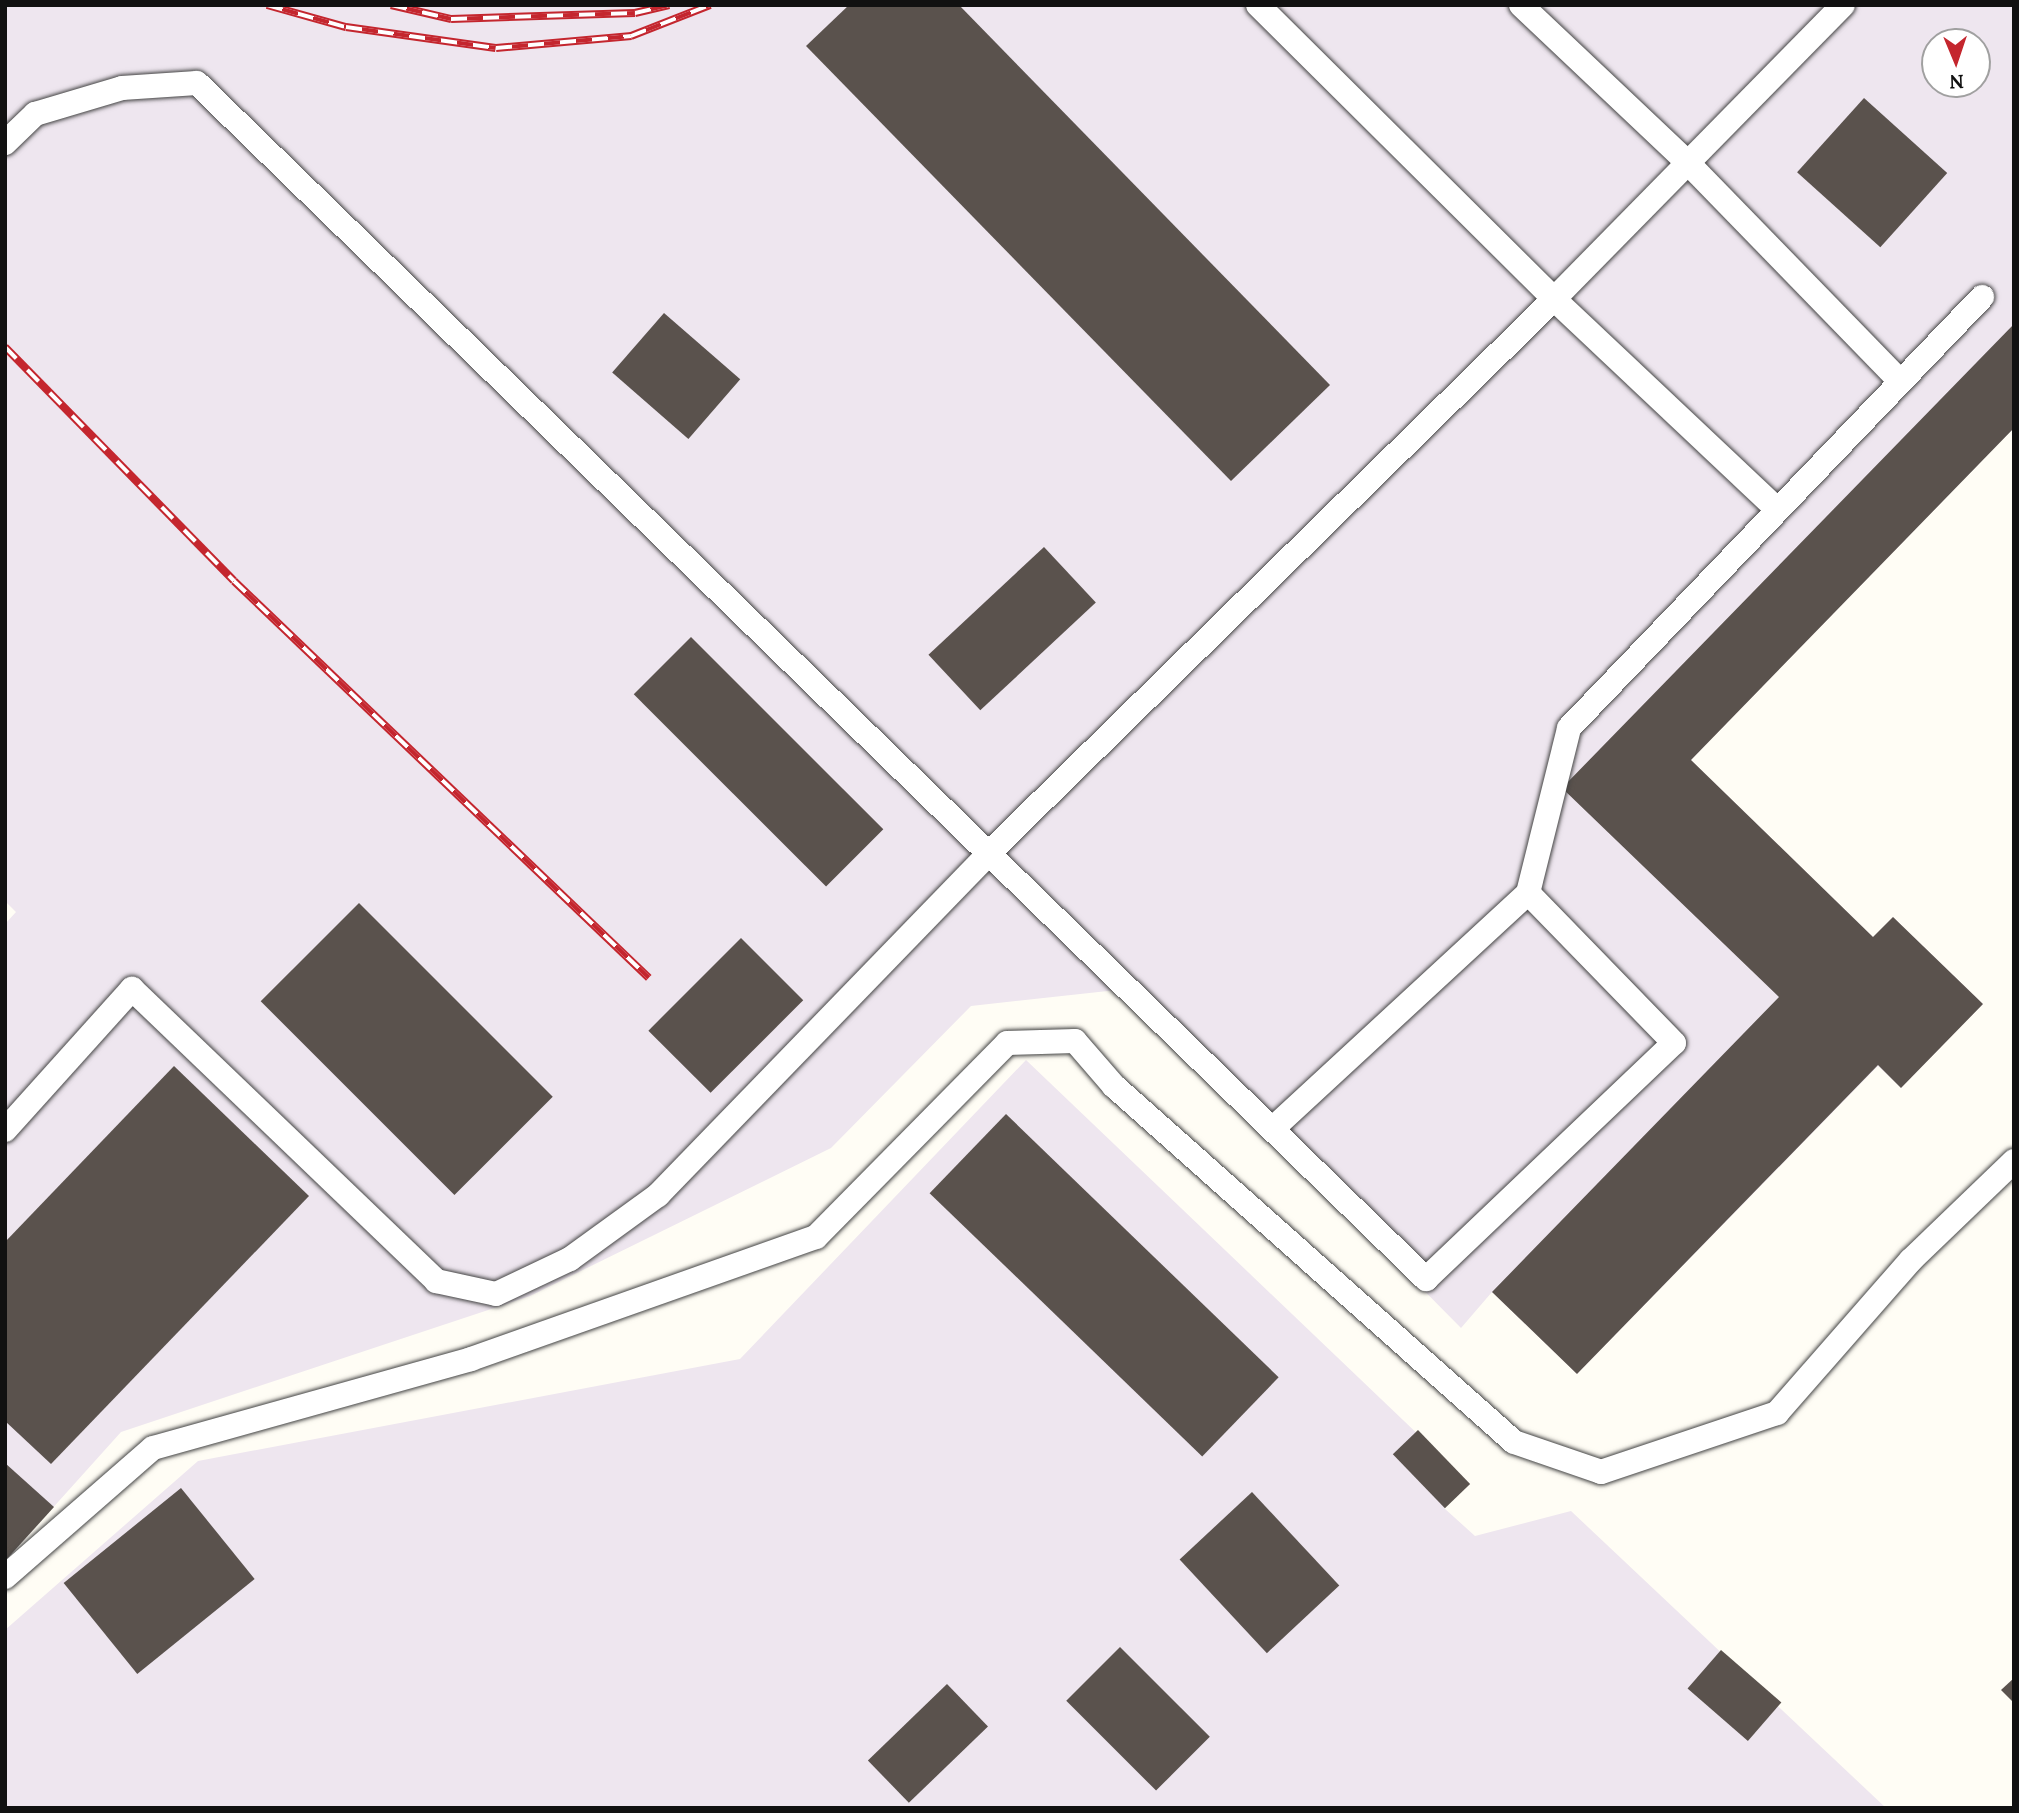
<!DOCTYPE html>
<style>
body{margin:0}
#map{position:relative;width:2019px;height:1813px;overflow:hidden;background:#fffdf5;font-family:Lora,serif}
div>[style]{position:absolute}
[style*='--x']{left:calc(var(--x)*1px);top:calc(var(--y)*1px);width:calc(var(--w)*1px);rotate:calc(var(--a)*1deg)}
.industrial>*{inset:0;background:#eee6ef}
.building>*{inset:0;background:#5a524d;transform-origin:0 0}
.roads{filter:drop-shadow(0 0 2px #444) drop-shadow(0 0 2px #444)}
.lane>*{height:24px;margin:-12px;padding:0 12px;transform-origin:12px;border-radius:12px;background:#fff}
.rail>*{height:8px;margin-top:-4px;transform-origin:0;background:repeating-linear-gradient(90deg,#fff 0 16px,#c4262e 0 32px);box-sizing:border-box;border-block:2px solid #c4262e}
span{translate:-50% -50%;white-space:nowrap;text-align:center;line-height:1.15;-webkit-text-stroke:7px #fff;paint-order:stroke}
.frame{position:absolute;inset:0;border:7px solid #111;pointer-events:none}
.north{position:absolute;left:1921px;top:28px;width:70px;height:70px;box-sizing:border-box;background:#fff;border:2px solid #a0a0a0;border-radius:50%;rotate:178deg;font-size:19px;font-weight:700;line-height:28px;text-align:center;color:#111}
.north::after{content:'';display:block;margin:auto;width:24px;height:32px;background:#c4262e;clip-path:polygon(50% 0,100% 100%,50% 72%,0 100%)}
</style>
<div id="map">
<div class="industrial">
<div style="clip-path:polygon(evenodd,5px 5px,2014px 5px,2014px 428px,1691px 760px,1873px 937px,1893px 917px,1983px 1004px,1901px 1088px,1878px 1066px,1577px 1374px,1492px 1292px,1461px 1328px,1126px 989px,971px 1006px,831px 1148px,530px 1296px,121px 1432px,5px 1561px,5px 924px,16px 912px,5px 901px,5px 5px,1935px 42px,1977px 42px,1977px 84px,1935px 84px,1935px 42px)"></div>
<div style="clip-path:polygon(1026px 1060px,1470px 1484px,1444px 1508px,1475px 1536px,1571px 1511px,1886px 1808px,5px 1808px,5px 1630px,198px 1461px,740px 1359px)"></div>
</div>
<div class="building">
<div style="clip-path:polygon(849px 5px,959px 5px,1330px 385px,1231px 481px,806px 46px)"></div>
<div style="left:1864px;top:98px;width:112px;height:100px;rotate:42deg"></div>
<div style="left:664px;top:313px;width:101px;height:79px;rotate:41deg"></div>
<div style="clip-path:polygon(2014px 324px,2014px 428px,1691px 760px,1873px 937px,1893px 917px,1983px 1004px,1901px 1088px,1878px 1065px,1577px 1374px,1492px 1292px,1779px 997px,1562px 788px)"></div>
<div style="left:1044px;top:547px;width:76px;height:158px;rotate:47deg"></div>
<div style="left:691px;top:637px;width:272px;height:81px;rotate:45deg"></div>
<div style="left:359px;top:903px;width:274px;height:139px;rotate:45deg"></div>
<div style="left:741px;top:938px;width:88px;height:131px;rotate:45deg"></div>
<div style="clip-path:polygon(174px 1066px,309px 1196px,51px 1464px,5px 1421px,5px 1242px)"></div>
<div style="left:1006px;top:1114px;width:379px;height:110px;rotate:44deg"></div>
<div style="left:1418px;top:1430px;width:75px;height:35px;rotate:46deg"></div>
<div style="clip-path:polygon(5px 1463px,54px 1507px,5px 1561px)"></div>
<div style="left:181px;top:1488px;width:117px;height:151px;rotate:51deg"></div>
<div style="left:1252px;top:1492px;width:128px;height:99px;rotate:47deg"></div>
<div style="left:1120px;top:1647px;width:127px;height:76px;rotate:45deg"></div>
<div style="left:1721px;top:1650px;width:80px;height:51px;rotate:41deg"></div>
<div style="clip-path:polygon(2014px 1678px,2014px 1703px,2001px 1690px)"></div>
<div style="left:947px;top:1684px;width:59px;height:110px;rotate:46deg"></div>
</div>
<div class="roads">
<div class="lane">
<div style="--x:1258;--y:5;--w:417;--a:44.8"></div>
<div style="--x:1554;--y:299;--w:305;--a:43.3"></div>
<div style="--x:1521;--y:5;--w:230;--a:43.4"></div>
<div style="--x:1688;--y:163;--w:303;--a:45.8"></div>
<div style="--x:5;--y:143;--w:42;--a:-44"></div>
<div style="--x:35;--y:114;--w:91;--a:-16.6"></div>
<div style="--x:122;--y:88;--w:75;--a:-3.8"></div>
<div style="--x:197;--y:83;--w:1715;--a:44.22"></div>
<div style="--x:1426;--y:1279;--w:342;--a:-43.6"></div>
<div style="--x:1674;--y:1043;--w:209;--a:-134.2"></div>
<div style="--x:1528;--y:893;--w:347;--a:137.3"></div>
<div style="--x:1528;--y:893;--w:170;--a:-76"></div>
<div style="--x:1569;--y:728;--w:597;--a:-46.22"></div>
<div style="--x:5;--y:1130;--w:190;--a:-48"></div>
<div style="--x:132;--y:989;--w:422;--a:43.8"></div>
<div style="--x:436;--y:1281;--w:61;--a:12.2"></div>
<div style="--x:496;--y:1294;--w:82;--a:-25.3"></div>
<div style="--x:570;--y:1259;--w:109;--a:-36"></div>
<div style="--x:658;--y:1195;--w:480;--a:-45.9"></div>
<div style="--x:992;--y:850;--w:787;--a:-44.43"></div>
<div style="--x:1554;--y:299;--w:412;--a:-45.5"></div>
<div style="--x:5;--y:1577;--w:196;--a:-41.1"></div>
<div style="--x:153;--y:1448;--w:330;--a:-15.6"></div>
<div style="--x:471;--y:1359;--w:366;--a:-19.5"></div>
<div style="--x:816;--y:1237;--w:272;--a:-45.4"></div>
<div style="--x:1007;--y:1043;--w:68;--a:-1.7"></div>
<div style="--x:1075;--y:1041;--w:60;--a:49.1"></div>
<div style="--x:1114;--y:1086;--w:535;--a:41.67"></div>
<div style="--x:1514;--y:1442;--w:92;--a:19"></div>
<div style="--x:1601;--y:1472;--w:186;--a:-18.5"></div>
<div style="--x:1777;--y:1413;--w:203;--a:-48.8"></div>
<div style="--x:1911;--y:1260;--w:143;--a:-43.9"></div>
</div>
</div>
<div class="rail">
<div style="--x:267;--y:5;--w:82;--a:15.6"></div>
<div style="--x:346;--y:27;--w:151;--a:8"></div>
<div style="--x:496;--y:48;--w:136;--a:-5.1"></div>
<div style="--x:631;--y:36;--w:85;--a:-21.4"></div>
<div style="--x:391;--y:5;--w:62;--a:13.1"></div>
<div style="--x:451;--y:19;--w:184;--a:-1.9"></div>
<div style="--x:635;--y:13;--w:35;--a:-13"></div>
<div style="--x:5;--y:347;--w:327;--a:45.6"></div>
<div style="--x:234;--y:581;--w:574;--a:43.73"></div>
</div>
<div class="frame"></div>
<div class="north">N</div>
</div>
